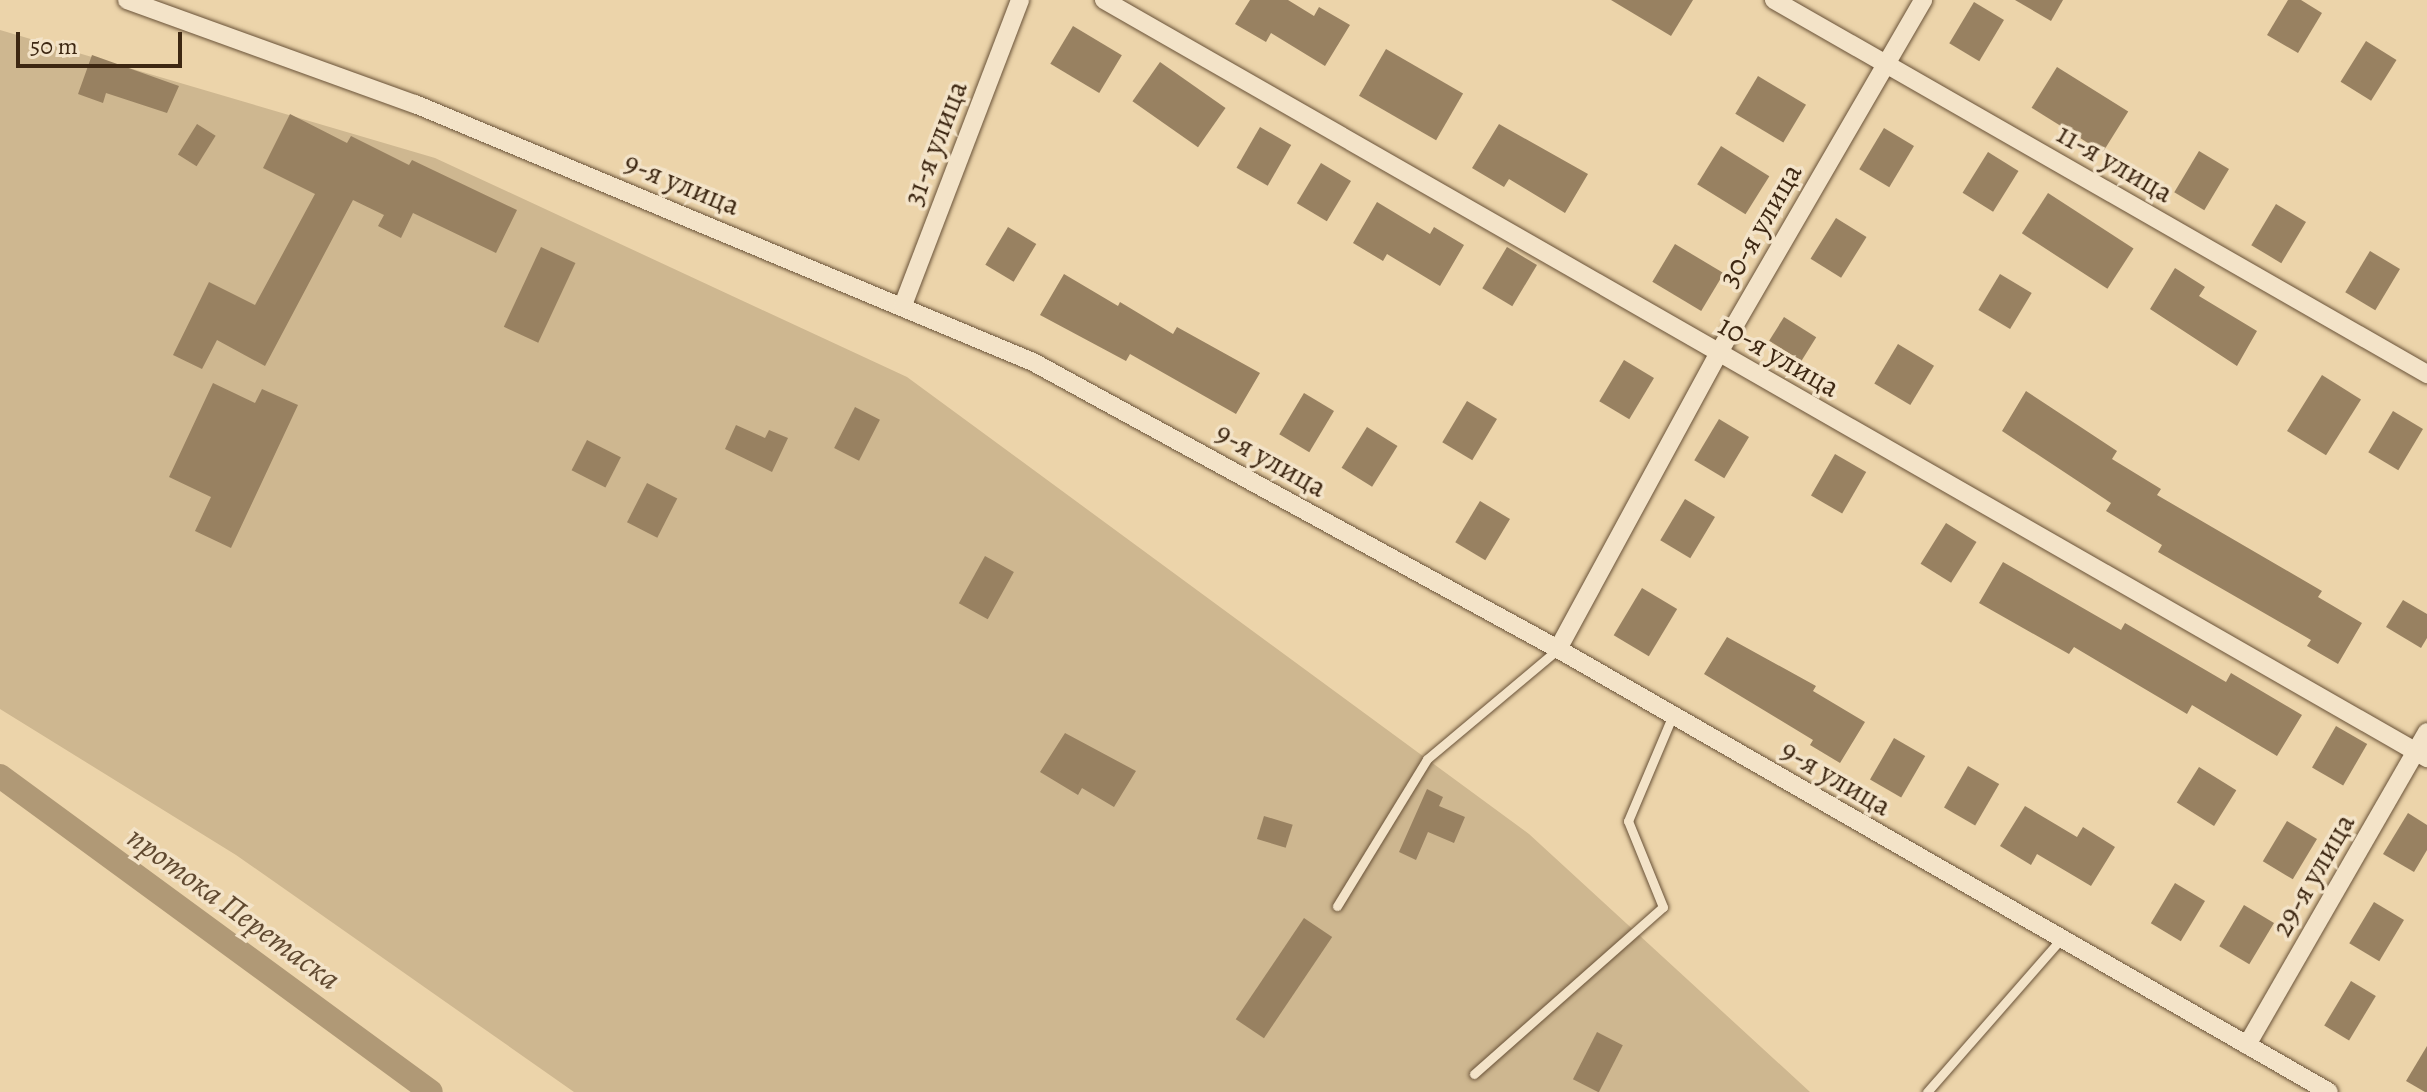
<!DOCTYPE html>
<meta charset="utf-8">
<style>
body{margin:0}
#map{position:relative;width:2427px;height:1092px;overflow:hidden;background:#ecd4aa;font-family:Alegreya,serif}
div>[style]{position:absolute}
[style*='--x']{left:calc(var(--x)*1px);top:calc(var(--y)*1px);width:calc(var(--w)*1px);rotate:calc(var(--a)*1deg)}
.green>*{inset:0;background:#ceb790}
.canal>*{height:24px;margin:-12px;padding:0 12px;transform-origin:12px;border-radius:12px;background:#b09976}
.building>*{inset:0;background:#988161;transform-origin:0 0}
.roads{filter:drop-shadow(0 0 2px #695238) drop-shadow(0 0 2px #695238)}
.lane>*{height:9px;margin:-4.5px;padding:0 4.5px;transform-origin:4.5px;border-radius:4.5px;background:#f3e3c8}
.street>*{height:18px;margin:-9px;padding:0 9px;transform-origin:9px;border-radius:9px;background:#f3e3c8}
span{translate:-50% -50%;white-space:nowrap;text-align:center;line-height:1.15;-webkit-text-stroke:7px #f3e3c8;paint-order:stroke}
.street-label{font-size:30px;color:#3d2712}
.water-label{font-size:32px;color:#604930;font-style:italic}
.scale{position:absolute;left:16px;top:32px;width:166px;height:36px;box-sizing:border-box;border:4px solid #3d2712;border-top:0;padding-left:10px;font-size:24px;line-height:28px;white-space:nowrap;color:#3d2712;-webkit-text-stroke:6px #f3e3c8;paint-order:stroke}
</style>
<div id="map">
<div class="green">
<div style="clip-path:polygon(0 30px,435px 158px,907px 377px,1529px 834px,1810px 1092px,574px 1092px,236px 855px,0 709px)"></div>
</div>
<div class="canal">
<div style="--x:0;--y:776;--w:534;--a:36.25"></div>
</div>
<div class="building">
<div style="clip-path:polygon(1250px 0,1288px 0,1314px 16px,1319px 7px,1350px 25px,1325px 66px,1271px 33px,1266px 42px,1235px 24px)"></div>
<div style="clip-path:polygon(1611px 0,1693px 0,1671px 36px)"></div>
<div style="clip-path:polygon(2015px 0,2063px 0,2051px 21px)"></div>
<div style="clip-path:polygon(2288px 0,2301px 0,2322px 13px,2298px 53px,2267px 35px)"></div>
<div style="left:1974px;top:2px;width:35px;height:48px;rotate:31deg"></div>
<div style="left:1073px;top:26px;width:57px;height:44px;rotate:31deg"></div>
<div style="left:2366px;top:41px;width:36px;height:48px;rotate:32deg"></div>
<div style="left:1386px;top:49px;width:89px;height:54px;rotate:30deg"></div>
<div style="clip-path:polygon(92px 55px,179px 86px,167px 113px,106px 93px,103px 103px,78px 94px)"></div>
<div style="left:1160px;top:62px;width:80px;height:48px;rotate:35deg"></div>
<div style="left:2057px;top:67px;width:84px;height:48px;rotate:32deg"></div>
<div style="left:1758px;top:76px;width:56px;height:44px;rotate:31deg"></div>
<div style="clip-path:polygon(290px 114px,347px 143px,351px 136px,409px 165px,412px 160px,517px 210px,496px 253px,413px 213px,401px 238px,378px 226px,384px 215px,353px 200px,265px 366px,217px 340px,202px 369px,173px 355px,209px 282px,255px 305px,315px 194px,263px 168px)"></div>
<div style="left:197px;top:124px;width:22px;height:36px;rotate:32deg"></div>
<div style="clip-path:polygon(1499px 124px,1588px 174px,1565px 213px,1509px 179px,1504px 187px,1472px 168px)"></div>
<div style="left:1260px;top:127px;width:36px;height:47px;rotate:30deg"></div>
<div style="left:1884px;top:128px;width:35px;height:48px;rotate:31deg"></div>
<div style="left:1721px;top:146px;width:57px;height:45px;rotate:32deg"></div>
<div style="left:2199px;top:151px;width:35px;height:48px;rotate:31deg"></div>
<div style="left:1988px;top:152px;width:36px;height:48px;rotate:32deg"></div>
<div style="left:1321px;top:163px;width:35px;height:47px;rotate:31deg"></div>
<div style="left:2048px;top:193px;width:102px;height:48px;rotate:33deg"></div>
<div style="clip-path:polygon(1377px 202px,1430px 234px,1434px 227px,1464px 245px,1440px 286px,1387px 254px,1383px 261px,1353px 243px)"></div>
<div style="left:2276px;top:204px;width:35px;height:48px;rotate:31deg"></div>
<div style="left:1836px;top:218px;width:36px;height:48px;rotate:32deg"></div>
<div style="left:1008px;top:227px;width:33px;height:44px;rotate:31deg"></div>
<div style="left:1675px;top:244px;width:57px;height:44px;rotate:31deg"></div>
<div style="left:541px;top:247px;width:38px;height:88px;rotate:25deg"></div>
<div style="left:1507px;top:247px;width:35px;height:48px;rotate:31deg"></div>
<div style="left:2370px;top:251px;width:35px;height:48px;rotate:31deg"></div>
<div style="clip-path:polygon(2175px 268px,2205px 287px,2199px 296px,2257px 331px,2237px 366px,2150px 309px)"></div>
<div style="clip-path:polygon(1064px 274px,1118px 306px,1120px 302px,1173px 334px,1177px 327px,1260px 373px,1236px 414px,1130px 354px,1126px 361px,1040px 315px)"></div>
<div style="left:2000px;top:274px;width:37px;height:42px;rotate:31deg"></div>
<div style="left:1784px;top:317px;width:38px;height:28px;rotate:32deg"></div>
<div style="left:1898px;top:344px;width:42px;height:46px;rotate:31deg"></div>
<div style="left:1624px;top:360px;width:35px;height:48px;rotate:31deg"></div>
<div style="left:2322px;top:375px;width:46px;height:66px;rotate:32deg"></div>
<div style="clip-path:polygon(213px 383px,255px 403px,262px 389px,298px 405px,231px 548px,195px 531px,211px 497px,169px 477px)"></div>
<div style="clip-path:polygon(2026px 391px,2117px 451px,2112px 459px,2161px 489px,2157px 495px,2322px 591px,2318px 597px,2362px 623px,2338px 664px,2307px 646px,2311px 640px,2158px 552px,2162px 545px,2106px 511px,2111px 503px,2002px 431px)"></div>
<div style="left:1304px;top:393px;width:35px;height:48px;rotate:31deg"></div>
<div style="left:1467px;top:401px;width:35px;height:48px;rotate:31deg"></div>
<div style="left:855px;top:407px;width:28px;height:46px;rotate:27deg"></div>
<div style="left:2393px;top:411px;width:35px;height:48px;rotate:31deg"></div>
<div style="left:1719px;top:419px;width:35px;height:48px;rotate:31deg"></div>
<div style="clip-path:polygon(736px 425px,765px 438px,769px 430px,788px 438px,772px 472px,725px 449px)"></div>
<div style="left:1367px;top:427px;width:36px;height:48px;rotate:32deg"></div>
<div style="left:587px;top:440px;width:38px;height:34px;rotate:27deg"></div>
<div style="left:1835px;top:454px;width:36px;height:48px;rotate:30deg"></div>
<div style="left:647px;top:483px;width:34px;height:44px;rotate:27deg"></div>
<div style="left:1685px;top:499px;width:35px;height:48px;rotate:31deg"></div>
<div style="left:1480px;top:501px;width:35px;height:48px;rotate:31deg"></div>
<div style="left:1946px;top:523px;width:36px;height:48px;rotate:32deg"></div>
<div style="left:985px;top:556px;width:33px;height:54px;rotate:29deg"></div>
<div style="clip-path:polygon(2003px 562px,2121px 630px,2125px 623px,2226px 682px,2231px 673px,2302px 715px,2277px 756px,2192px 705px,2187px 714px,2074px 647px,2069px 654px,1979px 603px)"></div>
<div style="left:1642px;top:588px;width:41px;height:55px;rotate:31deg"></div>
<div style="clip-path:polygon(2403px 600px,2427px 614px,2427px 638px,2421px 648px,2386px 627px)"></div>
<div style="clip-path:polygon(1727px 637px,1816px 686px,1813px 691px,1865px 722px,1840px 763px,1810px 745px,1813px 740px,1704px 674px)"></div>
<div style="left:2336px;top:726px;width:36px;height:48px;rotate:30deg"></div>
<div style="clip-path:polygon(1065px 733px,1136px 771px,1114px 807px,1082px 788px,1078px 795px,1040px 772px)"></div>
<div style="left:1894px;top:738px;width:36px;height:48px;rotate:30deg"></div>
<div style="left:1968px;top:766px;width:36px;height:48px;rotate:30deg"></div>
<div style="left:2199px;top:767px;width:44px;height:42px;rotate:32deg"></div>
<div style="clip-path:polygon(1427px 789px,1443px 797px,1439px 806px,1465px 817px,1454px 843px,1428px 832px,1416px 860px,1399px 852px)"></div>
<div style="clip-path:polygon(2025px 806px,2077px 837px,2083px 827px,2115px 847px,2091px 886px,2037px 854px,2031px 865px,2000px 846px)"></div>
<div style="clip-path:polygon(2408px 813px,2427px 825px,2427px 850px,2414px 872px,2383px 854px)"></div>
<div style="left:1264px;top:816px;width:30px;height:24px;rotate:17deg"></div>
<div style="left:2287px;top:821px;width:35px;height:47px;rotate:31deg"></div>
<div style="left:2175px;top:883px;width:35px;height:47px;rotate:31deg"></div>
<div style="left:2374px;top:902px;width:35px;height:48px;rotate:31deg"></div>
<div style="left:2244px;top:905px;width:35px;height:48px;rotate:31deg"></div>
<div style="left:1304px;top:918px;width:34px;height:122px;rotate:34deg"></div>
<div style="left:2351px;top:981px;width:29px;height:52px;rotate:31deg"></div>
<div style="left:1597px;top:1032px;width:29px;height:53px;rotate:27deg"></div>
<div style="clip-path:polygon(2427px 1046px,2427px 1092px,2425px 1092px,2406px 1081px)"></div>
</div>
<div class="roads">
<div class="lane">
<div style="--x:1337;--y:906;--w:172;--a:-58.5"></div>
<div style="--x:1427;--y:759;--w:171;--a:-40"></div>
<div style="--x:1474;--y:1074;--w:252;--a:-41.5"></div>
<div style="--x:1663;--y:907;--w:93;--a:-112.1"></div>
<div style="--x:1628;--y:821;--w:113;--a:-67.1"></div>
<div style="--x:1927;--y:1092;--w:203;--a:-48.8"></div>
</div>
<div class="street">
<div style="--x:127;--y:0;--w:306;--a:19.9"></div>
<div style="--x:415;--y:104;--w:670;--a:22.66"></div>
<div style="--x:1033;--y:362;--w:598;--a:28.66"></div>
<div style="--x:1558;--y:649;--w:889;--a:29.88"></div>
<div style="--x:1104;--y:0;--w:1525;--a:29.81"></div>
<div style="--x:1774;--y:0;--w:753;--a:29.8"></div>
<div style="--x:903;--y:305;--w:327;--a:-69"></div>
<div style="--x:1558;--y:649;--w:336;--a:-61.5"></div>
<div style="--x:1718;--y:354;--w:409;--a:-59.9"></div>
<div style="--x:2247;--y:1045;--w:361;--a:-60.1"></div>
</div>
</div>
<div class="street-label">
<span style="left:935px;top:143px;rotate:-69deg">31-я улица</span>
<span style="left:2115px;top:163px;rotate:30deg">11-я улица</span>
<span style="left:682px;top:184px;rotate:22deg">9-я улица</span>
<span style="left:1760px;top:225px;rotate:-60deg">30-я улица</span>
<span style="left:1779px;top:356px;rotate:30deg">10-я улица</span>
<span style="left:1271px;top:460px;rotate:29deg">9-я улица</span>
<span style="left:1836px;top:778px;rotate:30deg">9-я улица</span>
<span style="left:2313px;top:875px;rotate:-60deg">29-я улица</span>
</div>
<div class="water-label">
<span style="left:234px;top:908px;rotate:36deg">протока Перетаска</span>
</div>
<div class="scale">50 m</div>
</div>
